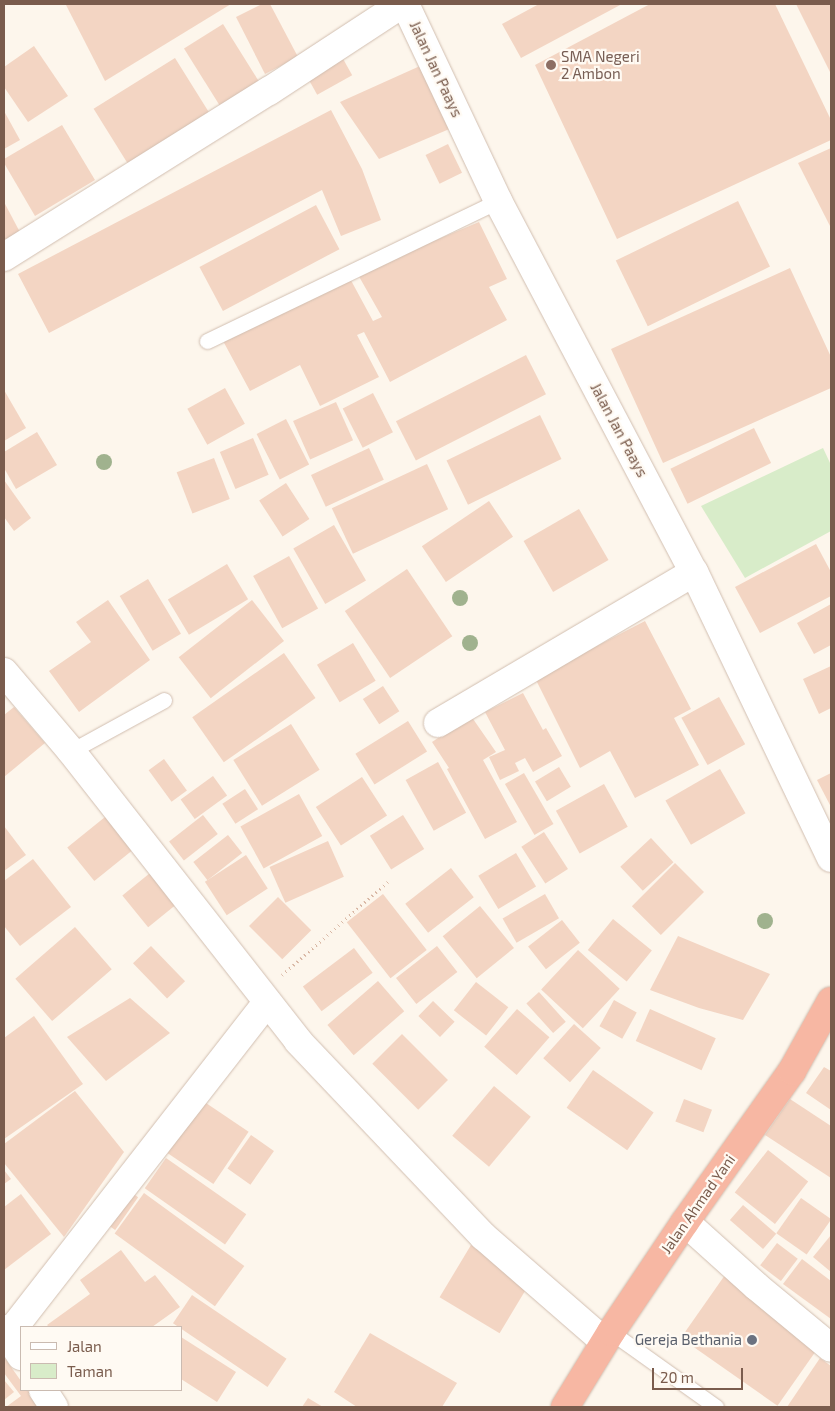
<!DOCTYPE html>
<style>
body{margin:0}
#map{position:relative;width:835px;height:1411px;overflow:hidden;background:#fdf6ec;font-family:"Exo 2",sans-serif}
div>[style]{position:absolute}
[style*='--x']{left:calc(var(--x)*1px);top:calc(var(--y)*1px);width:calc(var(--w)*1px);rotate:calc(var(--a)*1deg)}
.green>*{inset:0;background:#d8ecc9}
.building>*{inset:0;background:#f3d5c3;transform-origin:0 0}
.path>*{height:3px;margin-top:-1.5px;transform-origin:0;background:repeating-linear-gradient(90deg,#d9b8a5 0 1px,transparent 0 5px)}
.roads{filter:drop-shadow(0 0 1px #d1beb0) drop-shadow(0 0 1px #d1beb0)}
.lane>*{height:15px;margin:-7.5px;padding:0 7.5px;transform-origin:7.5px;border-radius:7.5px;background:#fff}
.street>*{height:28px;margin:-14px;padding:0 14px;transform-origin:14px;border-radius:14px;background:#fff}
.secondary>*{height:28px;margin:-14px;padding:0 14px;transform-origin:14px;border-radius:14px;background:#fff}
.highway>*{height:28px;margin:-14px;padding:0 14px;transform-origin:14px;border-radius:14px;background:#f7b7a3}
.trees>*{width:16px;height:16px;margin:-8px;border-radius:50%;background:#a0b28e}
.dots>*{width:14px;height:14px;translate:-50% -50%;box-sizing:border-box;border:2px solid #fffaf3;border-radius:50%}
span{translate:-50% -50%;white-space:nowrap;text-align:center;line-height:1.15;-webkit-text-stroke:4.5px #fffaf3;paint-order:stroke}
.education-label{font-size:15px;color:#785e54}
.left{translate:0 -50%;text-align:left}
.street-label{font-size:15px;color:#7a5c4d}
.worship-label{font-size:15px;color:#5b616d}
.right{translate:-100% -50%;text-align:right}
.frame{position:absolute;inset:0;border:5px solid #7a5c4d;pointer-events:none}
.legend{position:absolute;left:20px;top:1326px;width:162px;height:65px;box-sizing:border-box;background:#fffaf3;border:1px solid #cabbb1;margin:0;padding:6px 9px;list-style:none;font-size:15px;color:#7a5c4d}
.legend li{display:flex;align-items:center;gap:10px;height:25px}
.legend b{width:25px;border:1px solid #cabbb1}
.scale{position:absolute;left:652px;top:1368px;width:91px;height:22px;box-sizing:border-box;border:2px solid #7a5c4d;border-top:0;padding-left:6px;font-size:15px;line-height:18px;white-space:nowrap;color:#7a5c4d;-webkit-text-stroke:4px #fffaf3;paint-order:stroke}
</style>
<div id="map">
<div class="green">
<div style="clip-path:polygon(823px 448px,831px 465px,831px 531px,745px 578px,701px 506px)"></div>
</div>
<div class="building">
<div style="clip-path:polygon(68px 4px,231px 4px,105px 81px,66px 5px)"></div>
<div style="clip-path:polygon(262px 4px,270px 4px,298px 57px,265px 74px,236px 17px)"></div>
<div style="clip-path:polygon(539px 4px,622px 4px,521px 58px,502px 24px)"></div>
<div style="clip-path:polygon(650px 4px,775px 4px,831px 120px,831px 140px,617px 239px,535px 65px)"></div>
<div style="clip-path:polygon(796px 4px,831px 4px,831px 74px)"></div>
<div style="left:223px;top:24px;width:73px;height:46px;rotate:58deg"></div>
<div style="clip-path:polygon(34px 46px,68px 96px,28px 122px,4px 87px,4px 67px)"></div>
<div style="left:342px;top:57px;width:21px;height:40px;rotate:61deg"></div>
<div style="left:175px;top:58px;width:67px;height:96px;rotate:58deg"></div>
<div style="clip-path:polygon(420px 66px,454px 127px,379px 159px,340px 102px)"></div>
<div style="clip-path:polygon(331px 110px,362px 169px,381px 220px,341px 236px,322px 190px,49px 333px,18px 274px)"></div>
<div style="clip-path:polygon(4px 111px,20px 140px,4px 149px)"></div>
<div style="clip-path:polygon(62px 125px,95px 180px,35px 216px,4px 163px,4px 159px)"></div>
<div style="left:448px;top:144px;width:32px;height:25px;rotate:64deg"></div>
<div style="clip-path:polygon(831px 148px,831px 228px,798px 163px)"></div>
<div style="left:738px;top:201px;width:73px;height:136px;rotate:64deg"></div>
<div style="clip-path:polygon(4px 202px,22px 236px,4px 246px)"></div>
<div style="left:316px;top:205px;width:50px;height:132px;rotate:62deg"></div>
<div style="clip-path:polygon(479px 222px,507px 279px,489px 287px,507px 320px,390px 382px,364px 332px,357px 335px,379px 377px,320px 406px,300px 365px,250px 391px,222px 339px,347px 273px,373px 321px,382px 317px,357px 273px)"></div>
<div style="clip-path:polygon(790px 268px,831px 357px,831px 388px,663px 463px,611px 349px)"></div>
<div style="left:526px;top:355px;width:44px;height:146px;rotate:63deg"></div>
<div style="left:225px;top:388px;width:41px;height:43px;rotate:61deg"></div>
<div style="clip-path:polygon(4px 390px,26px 428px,4px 441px)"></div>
<div style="left:373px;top:393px;width:44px;height:34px;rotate:63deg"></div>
<div style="left:336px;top:402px;width:42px;height:47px;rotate:66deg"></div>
<div style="left:540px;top:415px;width:49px;height:104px;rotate:64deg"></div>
<div style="left:286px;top:419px;width:51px;height:33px;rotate:63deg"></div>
<div style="left:754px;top:428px;width:39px;height:93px;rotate:64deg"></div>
<div style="clip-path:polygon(37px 432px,57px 465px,16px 489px,4px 468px,4px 452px)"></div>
<div style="left:253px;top:438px;width:40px;height:36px;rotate:67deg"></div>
<div style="left:369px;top:448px;width:35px;height:64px;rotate:65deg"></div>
<div style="left:214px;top:458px;width:44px;height:40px;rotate:69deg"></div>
<div style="left:427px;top:464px;width:50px;height:105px;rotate:65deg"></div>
<div style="clip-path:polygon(4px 480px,31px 518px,14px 531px,4px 517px)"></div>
<div style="left:286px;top:483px;width:43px;height:32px;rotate:57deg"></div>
<div style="left:489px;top:501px;width:43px;height:81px;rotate:56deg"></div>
<div style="left:579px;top:509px;width:59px;height:64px;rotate:60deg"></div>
<div style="left:334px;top:525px;width:64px;height:47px;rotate:60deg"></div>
<div style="clip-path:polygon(816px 544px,831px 572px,831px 596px,760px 633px,735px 587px)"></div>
<div style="left:289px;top:556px;width:60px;height:41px;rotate:61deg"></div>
<div style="left:227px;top:564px;width:41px;height:69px;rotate:59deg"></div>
<div style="left:407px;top:569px;width:81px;height:75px;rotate:56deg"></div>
<div style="left:148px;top:579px;width:64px;height:33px;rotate:59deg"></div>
<div style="clip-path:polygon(108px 600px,150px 660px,79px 712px,49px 671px,91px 642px,76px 622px)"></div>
<div style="left:252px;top:600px;width:52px;height:93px;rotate:52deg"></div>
<div style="clip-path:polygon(831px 604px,831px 645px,814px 654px,797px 623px)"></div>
<div style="clip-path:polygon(645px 621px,691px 709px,674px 718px,699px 765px,635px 798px,610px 751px,580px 768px,535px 678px)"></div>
<div style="left:353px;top:643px;width:44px;height:42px;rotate:59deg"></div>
<div style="left:284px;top:653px;width:55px;height:112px;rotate:55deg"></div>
<div style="clip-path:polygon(831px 666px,831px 708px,819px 714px,803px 679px)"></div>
<div style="left:383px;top:686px;width:30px;height:24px;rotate:57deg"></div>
<div style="clip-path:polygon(523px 693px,543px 730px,546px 728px,562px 756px,533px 772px,525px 758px,515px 763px,519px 771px,500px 780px,489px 757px,505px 750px,485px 712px)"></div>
<div style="left:719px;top:697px;width:54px;height:43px;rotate:61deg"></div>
<div style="clip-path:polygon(14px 707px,45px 743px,4px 777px,4px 715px)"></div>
<div style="clip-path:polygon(471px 716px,496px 752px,483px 760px,517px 822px,485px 839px,447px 769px,449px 768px,432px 742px)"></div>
<div style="left:408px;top:721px;width:36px;height:62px;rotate:58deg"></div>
<div style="left:291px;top:724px;width:54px;height:68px;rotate:58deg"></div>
<div style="left:164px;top:759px;width:39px;height:19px;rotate:54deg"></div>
<div style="left:438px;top:762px;width:58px;height:37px;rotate:61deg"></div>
<div style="left:559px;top:767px;width:23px;height:28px;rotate:59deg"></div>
<div style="left:720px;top:769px;width:51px;height:63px;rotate:60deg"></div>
<div style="left:524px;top:773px;width:59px;height:22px;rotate:60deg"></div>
<div style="clip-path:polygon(831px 773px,831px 807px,817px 780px)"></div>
<div style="left:213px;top:776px;width:24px;height:40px;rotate:54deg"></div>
<div style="left:362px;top:777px;width:46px;height:55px;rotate:57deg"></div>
<div style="left:604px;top:784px;width:49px;height:55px;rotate:61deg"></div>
<div style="left:245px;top:789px;width:24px;height:27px;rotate:57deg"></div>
<div style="left:299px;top:794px;width:48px;height:67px;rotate:61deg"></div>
<div style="left:110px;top:813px;width:43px;height:55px;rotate:51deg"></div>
<div style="left:203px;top:815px;width:24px;height:43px;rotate:52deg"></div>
<div style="left:403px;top:815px;width:40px;height:39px;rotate:58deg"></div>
<div style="clip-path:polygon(4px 826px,26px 855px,4px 871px)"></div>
<div style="left:544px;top:832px;width:44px;height:27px;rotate:57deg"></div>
<div style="left:228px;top:835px;width:23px;height:44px;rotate:52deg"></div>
<div style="left:651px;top:838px;width:33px;height:42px;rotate:47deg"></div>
<div style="left:328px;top:841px;width:39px;height:64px;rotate:66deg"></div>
<div style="left:516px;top:853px;width:39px;height:44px;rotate:59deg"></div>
<div style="left:246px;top:855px;width:40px;height:49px;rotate:57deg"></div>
<div style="clip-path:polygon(33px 859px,71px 907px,20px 946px,4px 926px,4px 881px)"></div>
<div style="left:675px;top:863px;width:41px;height:61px;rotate:45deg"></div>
<div style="left:451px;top:868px;width:37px;height:58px;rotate:52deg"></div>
<div style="left:155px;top:869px;width:41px;height:42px;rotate:51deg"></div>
<div style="left:383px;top:894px;width:71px;height:46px;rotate:52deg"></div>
<div style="left:545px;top:894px;width:28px;height:49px;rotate:60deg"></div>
<div style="left:278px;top:897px;width:47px;height:41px;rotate:45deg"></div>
<div style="left:480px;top:906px;width:54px;height:48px;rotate:51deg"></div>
<div style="left:613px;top:919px;width:50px;height:40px;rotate:39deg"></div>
<div style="left:562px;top:920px;width:29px;height:43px;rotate:52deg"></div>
<div style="left:75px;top:927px;width:56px;height:79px;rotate:49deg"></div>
<div style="clip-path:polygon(678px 936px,770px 974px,743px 1020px,699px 1008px,650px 990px)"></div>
<div style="left:151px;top:946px;width:49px;height:25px;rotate:46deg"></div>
<div style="left:437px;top:946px;width:33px;height:52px;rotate:52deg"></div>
<div style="left:354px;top:948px;width:31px;height:64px;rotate:53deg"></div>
<div style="left:578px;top:950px;width:57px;height:54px;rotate:43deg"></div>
<div style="left:378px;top:981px;width:40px;height:67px;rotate:49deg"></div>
<div style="left:476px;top:982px;width:41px;height:36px;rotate:38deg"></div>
<div style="left:539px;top:992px;width:40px;height:17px;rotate:48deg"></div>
<div style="clip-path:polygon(130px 998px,170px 1033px,106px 1081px,67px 1037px)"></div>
<div style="left:614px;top:1000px;width:26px;height:30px;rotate:29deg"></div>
<div style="left:433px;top:1001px;width:30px;height:21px;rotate:44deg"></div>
<div style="left:517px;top:1009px;width:43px;height:50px;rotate:41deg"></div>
<div style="left:650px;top:1009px;width:72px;height:35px;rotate:24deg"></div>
<div style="clip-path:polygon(34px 1016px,83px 1084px,4px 1139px,4px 1038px)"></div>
<div style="left:574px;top:1024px;width:36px;height:46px;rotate:42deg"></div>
<div style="left:402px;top:1034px;width:65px;height:42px;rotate:45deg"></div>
<div style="clip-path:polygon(824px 1067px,831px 1071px,831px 1110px,806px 1093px)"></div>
<div style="left:593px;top:1070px;width:74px;height:46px;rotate:35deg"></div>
<div style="left:494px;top:1086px;width:48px;height:65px;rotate:40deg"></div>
<div style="clip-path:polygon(75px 1091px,124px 1152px,64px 1237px,4px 1163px,4px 1144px)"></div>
<div style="left:684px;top:1099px;width:30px;height:24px;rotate:21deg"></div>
<div style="clip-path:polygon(790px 1099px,831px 1126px,831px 1178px,765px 1135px)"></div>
<div style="left:203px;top:1101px;width:55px;height:63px;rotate:34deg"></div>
<div style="left:251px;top:1135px;width:28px;height:41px;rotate:35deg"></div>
<div style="left:768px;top:1150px;width:51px;height:54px;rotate:38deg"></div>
<div style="left:166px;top:1158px;width:98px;height:37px;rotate:35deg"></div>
<div style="clip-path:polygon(4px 1170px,11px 1179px,4px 1184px)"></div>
<div style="left:125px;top:1188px;width:16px;height:40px;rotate:35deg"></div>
<div style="left:144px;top:1193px;width:124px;height:50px;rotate:36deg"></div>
<div style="clip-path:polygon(21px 1194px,51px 1234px,4px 1270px,4px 1207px)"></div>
<div style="left:801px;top:1198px;width:37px;height:43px;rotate:35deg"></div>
<div style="left:743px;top:1205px;width:44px;height:20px;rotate:41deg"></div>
<div style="clip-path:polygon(831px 1235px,831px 1272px,813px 1257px)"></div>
<div style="left:777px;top:1243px;width:26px;height:28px;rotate:37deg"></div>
<div style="left:471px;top:1245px;width:70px;height:61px;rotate:31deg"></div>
<div style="clip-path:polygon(121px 1250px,145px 1282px,155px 1275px,180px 1307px,152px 1327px,49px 1327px,47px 1325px,90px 1294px,80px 1280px)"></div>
<div style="clip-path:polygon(802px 1259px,831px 1281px,831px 1319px,783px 1284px)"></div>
<div style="left:725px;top:1275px;width:118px;height:77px;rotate:35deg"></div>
<div style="left:192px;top:1295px;width:114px;height:34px;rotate:34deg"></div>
<div style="clip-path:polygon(370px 1333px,457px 1383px,442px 1407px,357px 1407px,334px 1392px)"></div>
<div style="clip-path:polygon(181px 1337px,236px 1372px,217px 1402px,181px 1379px)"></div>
<div style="clip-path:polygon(4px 1357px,21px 1381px,21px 1390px,28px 1390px,41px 1407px,6px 1407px,21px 1396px,4px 1373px)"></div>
<div style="clip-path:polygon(820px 1358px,831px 1366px,831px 1407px,787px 1407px)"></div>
<div style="clip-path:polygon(4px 1380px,14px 1392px,4px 1400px)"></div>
<div style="clip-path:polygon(308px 1398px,323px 1407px,302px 1407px)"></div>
</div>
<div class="path">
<div style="--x:282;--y:975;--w:145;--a:-41.4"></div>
</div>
<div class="roads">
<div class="lane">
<div style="--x:207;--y:341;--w:323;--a:-25.7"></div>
<div style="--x:71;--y:751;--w:106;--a:-28.7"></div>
<div style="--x:611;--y:1332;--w:129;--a:35.5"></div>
</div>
<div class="street">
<div style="--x:4;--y:257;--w:313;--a:-32.1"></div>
<div style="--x:269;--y:91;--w:159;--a:-33.2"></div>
<div style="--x:4;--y:672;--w:104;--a:49.7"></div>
<div style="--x:71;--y:751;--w:368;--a:51.9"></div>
<div style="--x:298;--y:1041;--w:269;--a:46.5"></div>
<div style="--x:483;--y:1236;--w:160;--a:41"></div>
<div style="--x:438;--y:723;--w:297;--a:-30.5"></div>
<div style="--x:685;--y:1222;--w:96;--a:42"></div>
<div style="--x:756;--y:1286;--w:97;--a:39.6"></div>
<div style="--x:4;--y:1329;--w:32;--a:58"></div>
<div style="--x:8;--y:1335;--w:422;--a:-52.1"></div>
<div style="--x:43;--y:1390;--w:20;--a:57"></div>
</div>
<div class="secondary">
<div style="--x:405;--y:4;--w:218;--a:64.7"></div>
<div style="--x:498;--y:201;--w:420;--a:62.2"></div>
<div style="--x:694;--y:572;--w:317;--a:64.4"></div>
</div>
<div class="highway">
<div style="--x:565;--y:1407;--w:88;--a:-58.5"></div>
<div style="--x:611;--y:1332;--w:133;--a:-56.1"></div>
<div style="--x:685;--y:1222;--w:185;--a:-54.7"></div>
<div style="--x:792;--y:1071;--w:80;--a:-60.9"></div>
</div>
</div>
<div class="trees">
<div style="left:104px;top:462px"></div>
<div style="left:460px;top:598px"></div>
<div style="left:470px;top:643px"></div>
<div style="left:765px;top:921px"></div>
</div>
<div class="dots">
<div style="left:551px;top:65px;background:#8d6e63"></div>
<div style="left:752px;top:1340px;background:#6b7280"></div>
</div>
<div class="education-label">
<span class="left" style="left:561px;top:65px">SMA Negeri<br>2 Ambon</span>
</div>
<div class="street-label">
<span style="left:436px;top:69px;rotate:65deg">Jalan Jan Paays</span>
<span style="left:619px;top:430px;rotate:62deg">Jalan Jan Paays</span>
<span style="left:698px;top:1204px;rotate:-55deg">Jalan Ahmad Yani</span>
</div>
<div class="worship-label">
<span class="right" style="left:742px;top:1340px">Gereja Bethania</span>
</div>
<div class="frame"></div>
<ul class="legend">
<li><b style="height:6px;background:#fff"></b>Jalan</li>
<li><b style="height:14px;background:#d8ecc9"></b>Taman</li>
</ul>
<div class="scale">20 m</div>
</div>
